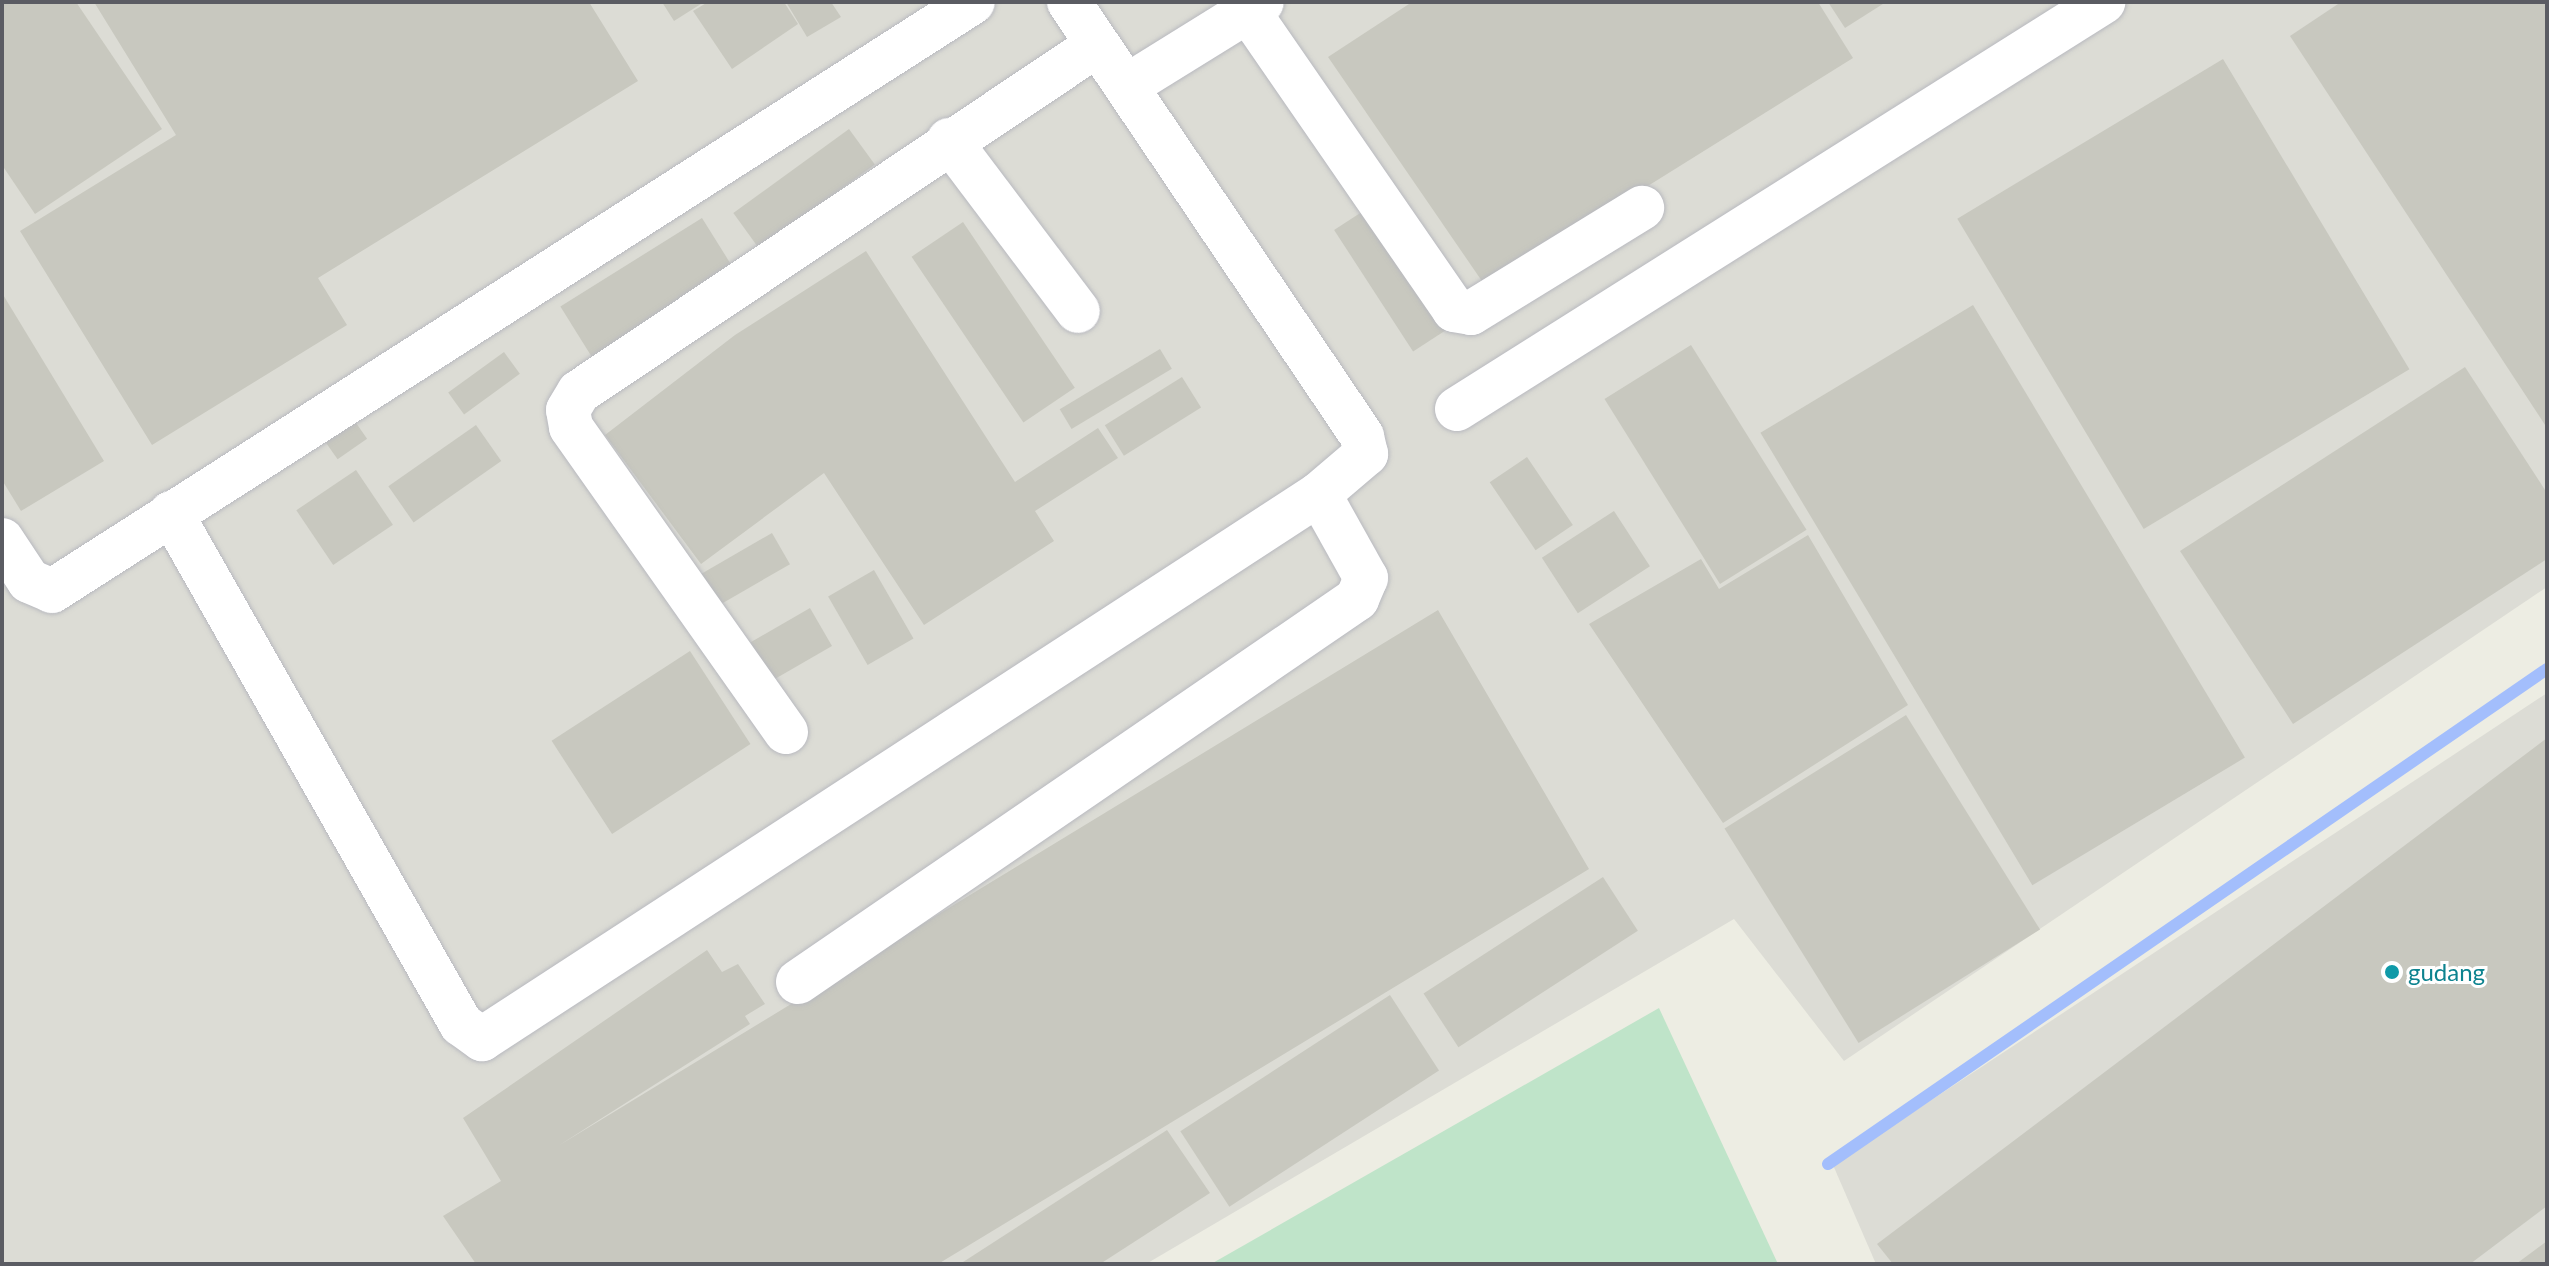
<!DOCTYPE html>
<style>
body{margin:0}
#map{position:relative;width:2549px;height:1266px;overflow:hidden;background:#edede3;font-family:Lato,sans-serif}
div>[style]{position:absolute}
[style*='--x']{left:calc(var(--x)*1px);top:calc(var(--y)*1px);width:calc(var(--w)*1px);rotate:calc(var(--a)*1deg)}
.industrial>*{inset:0;background:#dcdcd5}
.green>*{inset:0;background:#bfe4c9}
.stream>*{height:12px;margin:-6px;padding:0 6px;transform-origin:6px;border-radius:6px;background:#a3befc}
.building>*{inset:0;background:#c8c8bf;transform-origin:0 0}
.roads{filter:drop-shadow(0 0 2px #b8b9bf) drop-shadow(0 0 2px #b8b9bf)}
.minor>*{height:44px;margin:-22px;padding:0 22px;transform-origin:22px;border-radius:22px;background:#fff}
.dots>*{width:22px;height:22px;translate:-50% -50%;box-sizing:border-box;border:4px solid #fff;border-radius:50%}
span{translate:-50% -50%;white-space:nowrap;text-align:center;line-height:1.15;-webkit-text-stroke:6px #fff;paint-order:stroke}
.culture-label{font-size:24px;color:#0d838f}
.left{translate:0 -50%;text-align:left}
.frame{position:absolute;inset:0;border:4px solid #5b5c63;pointer-events:none}
</style>
<div id="map">
<div class="industrial">
<div style="clip-path:polygon(2px 2px,2547px 2px,2547px 587px,1844px 1061px,1734px 919px,1146px 1264px,2px 1264px)"></div>
<div style="clip-path:polygon(2547px 693px,2547px 1264px,1876px 1264px,1833px 1165px)"></div>
</div>
<div class="green">
<div style="clip-path:polygon(1659px 1008px,1778px 1264px,1211px 1264px)"></div>
</div>
<div class="stream">
<div style="--x:1828;--y:1164;--w:873;--a:-34.55"></div>
</div>
<div class="building">
<div style="clip-path:polygon(2px 2px,76px 2px,162px 129px,35px 214px,2px 165px)"></div>
<div style="clip-path:polygon(94px 2px,589px 2px,638px 81px,318px 278px,347px 325px,152px 445px,20px 231px,176px 135px)"></div>
<div style="clip-path:polygon(662px 2px,704px 2px,674px 21px)"></div>
<div style="clip-path:polygon(708px 2px,784px 2px,798px 24px,732px 69px,693px 11px)"></div>
<div style="clip-path:polygon(786px 2px,831px 2px,841px 17px,807px 37px)"></div>
<div style="clip-path:polygon(1412px 2px,1818px 2px,1853px 58px,1486px 287px,1328px 57px)"></div>
<div style="clip-path:polygon(1828px 2px,1886px 2px,1845px 28px)"></div>
<div style="clip-path:polygon(2341px 2px,2547px 2px,2547px 428px,2290px 36px)"></div>
<div style="left:2223px;top:59px;width:362px;height:310px;rotate:59deg"></div>
<div style="left:849px;top:129px;width:44px;height:143px;rotate:54deg"></div>
<div style="left:1371px;top:206px;width:145px;height:44px;rotate:57deg"></div>
<div style="left:702px;top:218px;width:60px;height:167px;rotate:58deg"></div>
<div style="left:963px;top:222px;width:200px;height:62px;rotate:56deg"></div>
<div style="clip-path:polygon(866px 251px,1015px 482px,1098px 428px,1118px 458px,1035px 511px,1054px 541px,924px 625px,824px 473px,701px 564px,605px 435px,735px 335px)"></div>
<div style="clip-path:polygon(2px 293px,104px 461px,21px 511px,2px 480px)"></div>
<div style="left:1973px;top:305px;width:528px;height:248px;rotate:59deg"></div>
<div style="left:1691px;top:345px;width:218px;height:102px;rotate:58deg"></div>
<div style="left:1160px;top:349px;width:23px;height:117px;rotate:59deg"></div>
<div style="left:504px;top:352px;width:27px;height:69px;rotate:54deg"></div>
<div style="clip-path:polygon(2465px 367px,2547px 493px,2547px 559px,2293px 724px,2180px 551px)"></div>
<div style="left:1182px;top:377px;width:36px;height:91px;rotate:58deg"></div>
<div style="left:347px;top:410px;width:35px;height:36px;rotate:55deg"></div>
<div style="left:476px;top:425px;width:44px;height:107px;rotate:55deg"></div>
<div style="left:1527px;top:457px;width:82px;height:45px;rotate:56deg"></div>
<div style="left:356px;top:470px;width:66px;height:72px;rotate:56deg"></div>
<div style="left:1614px;top:511px;width:66px;height:86px;rotate:57deg"></div>
<div style="left:772px;top:533px;width:36px;height:82px;rotate:60deg"></div>
<div style="clip-path:polygon(1808px 535px,1908px 705px,1723px 823px,1589px 624px,1701px 559px,1719px 589px)"></div>
<div style="left:874px;top:570px;width:79px;height:53px;rotate:60deg"></div>
<div style="left:810px;top:608px;width:44px;height:69px;rotate:60deg"></div>
<div style="clip-path:polygon(1438px 610px,1589px 869px,938px 1264px,476px 1264px,443px 1216px,501px 1181px,463px 1118px,707px 950px,722px 972px,738px 964px,765px 1004px,745px 1016px,750px 1024px,558px 1146px)"></div>
<div style="left:690px;top:651px;width:111px;height:165px;rotate:57deg"></div>
<div style="left:1906px;top:715px;width:253px;height:214px;rotate:58deg"></div>
<div style="clip-path:polygon(2547px 738px,2547px 1206px,2470px 1264px,1893px 1264px,1877px 1244px)"></div>
<div style="left:1603px;top:877px;width:64px;height:214px;rotate:57deg"></div>
<div style="left:1390px;top:995px;width:90px;height:250px;rotate:57deg"></div>
<div style="clip-path:polygon(1167px 1130px,1210px 1193px,1100px 1264px,960px 1264px)"></div>
<div style="clip-path:polygon(2547px 1241px,2547px 1264px,2516px 1264px)"></div>
</div>
<div class="roads">
<div class="minor">
<div style="--x:1248;--y:11;--w:363;--a:55.4"></div>
<div style="--x:1454;--y:310;--w:17;--a:10"></div>
<div style="--x:1471;--y:313;--w:201;--a:-31.6"></div>
<div style="--x:1130;--y:84;--w:155;--a:-31.8"></div>
<div style="--x:949;--y:140;--w:214;--a:53"></div>
<div style="--x:1457;--y:409;--w:764;--a:-32.21"></div>
<div style="--x:171;--y:513;--w:588;--a:60.42"></div>
<div style="--x:461;--y:1024;--w:26;--a:36"></div>
<div style="--x:482;--y:1039;--w:999;--a:-33.07"></div>
<div style="--x:1319;--y:494;--w:62;--a:-40.4"></div>
<div style="--x:1366;--y:454;--w:18;--a:-103"></div>
<div style="--x:1362;--y:436;--w:524;--a:-124.02"></div>
<div style="--x:2;--y:540;--w:49;--a:56.6"></div>
<div style="--x:29;--y:581;--w:25;--a:23"></div>
<div style="--x:52;--y:591;--w:1093;--a:-32.6"></div>
<div style="--x:786;--y:732;--w:373;--a:-125.2"></div>
<div style="--x:571;--y:427;--w:17;--a:-100"></div>
<div style="--x:568;--y:410;--w:21;--a:-59"></div>
<div style="--x:579;--y:392;--w:620;--a:-33.82"></div>
<div style="--x:798;--y:982;--w:678;--a:-34.42"></div>
<div style="--x:1357;--y:599;--w:23;--a:-67"></div>
<div style="--x:1366;--y:578;--w:96;--a:-119.2"></div>
</div>
</div>
<div class="dots">
<div style="left:2392px;top:972px;background:#0f9aa8"></div>
</div>
<div class="culture-label">
<span class="left" style="left:2408px;top:972px">gudang</span>
</div>
<div class="frame"></div>
</div>
